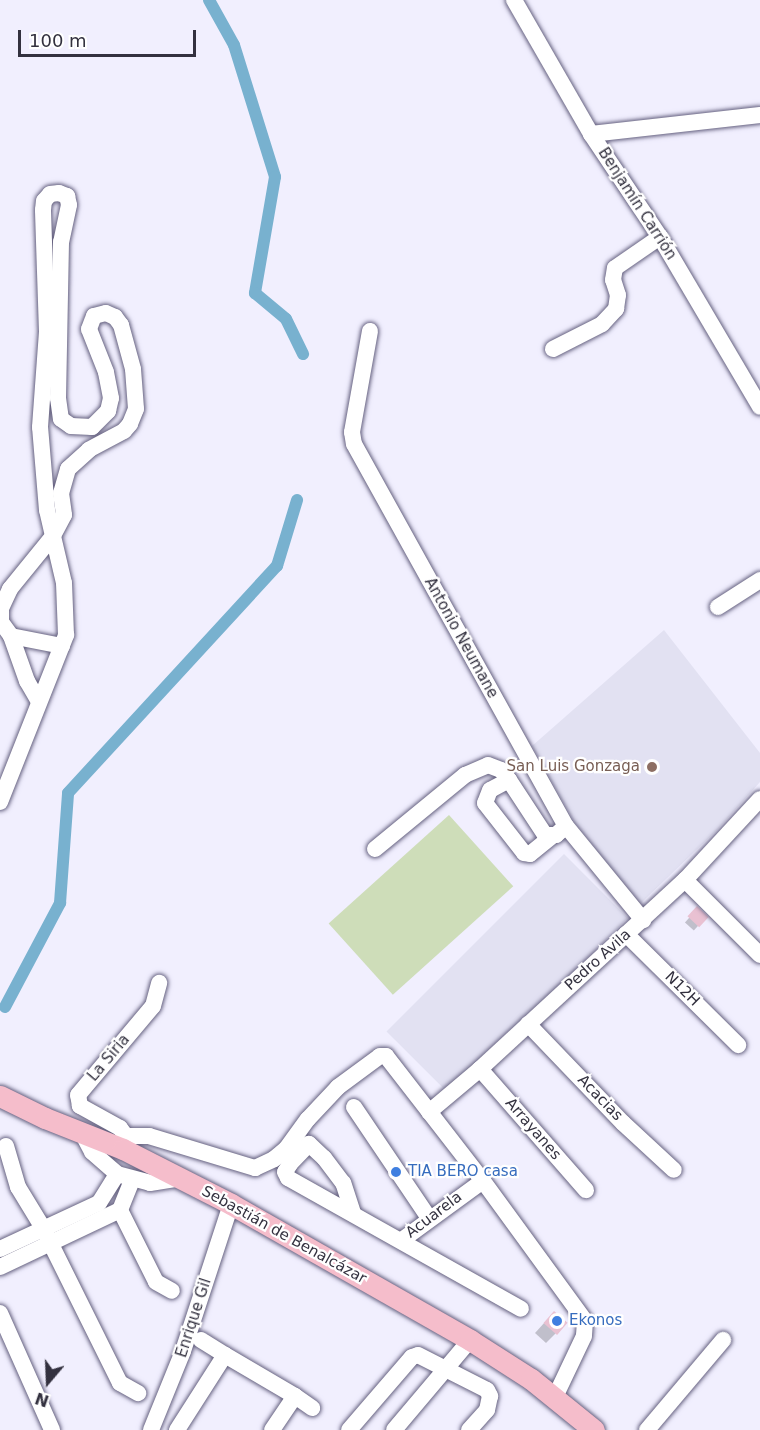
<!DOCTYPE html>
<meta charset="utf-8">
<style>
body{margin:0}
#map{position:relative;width:760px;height:1430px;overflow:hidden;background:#f1effe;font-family:"DejaVu Sans",sans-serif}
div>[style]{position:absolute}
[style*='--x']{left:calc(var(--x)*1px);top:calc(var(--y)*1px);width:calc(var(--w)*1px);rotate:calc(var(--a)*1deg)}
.built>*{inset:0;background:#e2e1f2;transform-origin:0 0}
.green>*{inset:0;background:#ceddb9;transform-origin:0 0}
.shadow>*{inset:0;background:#0003;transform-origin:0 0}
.canal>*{height:12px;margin:-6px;padding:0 6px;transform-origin:6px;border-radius:6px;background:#78b1cf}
.building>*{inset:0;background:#e9c1d2;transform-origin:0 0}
.roads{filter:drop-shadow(0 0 2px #656180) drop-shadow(0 0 2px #656180)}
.minor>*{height:16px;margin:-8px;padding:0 8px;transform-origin:8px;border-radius:8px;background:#fff}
.major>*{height:21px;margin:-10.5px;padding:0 10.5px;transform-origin:10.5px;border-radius:10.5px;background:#f5bdcb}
.dots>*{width:16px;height:16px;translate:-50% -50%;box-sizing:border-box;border:3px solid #fff;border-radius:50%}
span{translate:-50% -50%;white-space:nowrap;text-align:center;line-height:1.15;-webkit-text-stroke:4.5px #fff;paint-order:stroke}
.street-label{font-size:15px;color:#33313f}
.education-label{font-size:15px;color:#785e54}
.right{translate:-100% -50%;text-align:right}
.shop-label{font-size:15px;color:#366cbe}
.left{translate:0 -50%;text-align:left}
.north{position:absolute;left:18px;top:1352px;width:60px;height:60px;-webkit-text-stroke:4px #fff;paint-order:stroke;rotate:199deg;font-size:16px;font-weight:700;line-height:24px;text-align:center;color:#33313f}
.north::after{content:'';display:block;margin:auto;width:21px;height:27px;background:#33313f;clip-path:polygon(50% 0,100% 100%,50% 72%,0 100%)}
.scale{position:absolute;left:18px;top:30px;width:178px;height:27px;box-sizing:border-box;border:3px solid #33313f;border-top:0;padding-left:8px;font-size:18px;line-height:21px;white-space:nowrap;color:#33313f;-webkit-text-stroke:4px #fff;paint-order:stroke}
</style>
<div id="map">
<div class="built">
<div style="clip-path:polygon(664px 630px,760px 753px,760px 782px,717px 830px,640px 904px,575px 823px,532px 746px)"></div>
<div style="left:564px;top:854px;width:90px;height:251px;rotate:45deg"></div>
</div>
<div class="green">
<div style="left:449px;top:815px;width:96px;height:162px;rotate:48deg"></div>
</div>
<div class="shadow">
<div style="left:697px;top:909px;width:12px;height:18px;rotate:42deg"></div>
<div style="clip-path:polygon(545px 1322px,566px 1323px,546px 1343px,535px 1333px)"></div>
</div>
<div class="canal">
<div style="--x:209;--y:0;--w:51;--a:60.9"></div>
<div style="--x:234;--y:45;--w:138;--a:72.7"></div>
<div style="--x:275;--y:177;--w:118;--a:99.8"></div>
<div style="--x:255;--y:293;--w:40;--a:40"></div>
<div style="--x:286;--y:319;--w:39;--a:64"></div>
<div style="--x:5;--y:1007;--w:118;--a:-62.1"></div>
<div style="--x:60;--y:903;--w:110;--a:-85.8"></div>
<div style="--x:68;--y:793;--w:309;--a:-47.4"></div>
<div style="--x:277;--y:566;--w:69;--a:-73.1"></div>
</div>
<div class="building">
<div style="left:697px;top:906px;width:16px;height:14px;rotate:43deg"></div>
<div style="left:554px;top:1311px;width:18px;height:16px;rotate:41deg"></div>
</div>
<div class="roads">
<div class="minor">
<div style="--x:514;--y:0;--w:155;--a:60.1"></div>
<div style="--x:591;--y:134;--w:124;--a:56.2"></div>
<div style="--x:660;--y:237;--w:197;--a:59.5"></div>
<div style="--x:591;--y:134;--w:170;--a:-6.4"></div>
<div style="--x:370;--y:331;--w:103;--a:100.1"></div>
<div style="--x:352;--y:432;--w:12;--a:81"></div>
<div style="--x:354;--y:444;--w:437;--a:61"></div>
<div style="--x:566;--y:826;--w:122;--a:50.7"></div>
<div style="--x:553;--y:349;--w:55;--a:-27"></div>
<div style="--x:602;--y:324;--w:21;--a:-47"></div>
<div style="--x:616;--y:309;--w:14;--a:-82"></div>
<div style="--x:618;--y:295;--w:16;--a:-108"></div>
<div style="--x:613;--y:280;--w:12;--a:-81"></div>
<div style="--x:615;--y:268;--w:55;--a:-34.6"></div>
<div style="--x:718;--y:607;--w:50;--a:-32.7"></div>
<div style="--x:11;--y:636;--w:52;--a:11.1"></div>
<div style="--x:509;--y:780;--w:21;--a:152"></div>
<div style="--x:490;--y:790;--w:14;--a:111"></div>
<div style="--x:485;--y:803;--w:63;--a:52"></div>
<div style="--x:524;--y:853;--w:6;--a:9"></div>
<div style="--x:530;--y:854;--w:27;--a:-39"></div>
<div style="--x:0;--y:802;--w:180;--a:-68.4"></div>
<div style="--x:66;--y:635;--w:52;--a:-92.2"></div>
<div style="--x:64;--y:583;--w:48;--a:-103.2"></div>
<div style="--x:53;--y:536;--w:27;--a:-103"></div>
<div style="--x:47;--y:510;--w:83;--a:-94.8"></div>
<div style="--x:40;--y:427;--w:95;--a:-85.8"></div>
<div style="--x:47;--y:332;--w:122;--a:-91.9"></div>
<div style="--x:43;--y:210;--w:9;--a:-84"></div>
<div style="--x:44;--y:201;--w:9;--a:-49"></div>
<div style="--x:50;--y:194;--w:9;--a:-6"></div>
<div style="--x:59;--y:193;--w:9;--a:21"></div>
<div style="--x:67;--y:196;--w:9;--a:77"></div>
<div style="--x:69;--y:205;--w:38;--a:102"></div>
<div style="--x:61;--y:242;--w:156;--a:91.1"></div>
<div style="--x:58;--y:398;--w:21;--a:82"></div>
<div style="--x:61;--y:419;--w:12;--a:35"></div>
<div style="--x:71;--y:426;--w:21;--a:3"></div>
<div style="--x:92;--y:427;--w:23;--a:-45"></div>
<div style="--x:108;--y:411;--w:13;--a:-77"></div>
<div style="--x:111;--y:398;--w:26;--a:-101"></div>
<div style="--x:106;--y:372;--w:46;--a:-111.6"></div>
<div style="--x:89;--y:329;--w:14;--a:-69"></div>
<div style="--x:94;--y:316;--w:12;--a:-14"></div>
<div style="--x:106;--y:313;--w:10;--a:24"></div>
<div style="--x:115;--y:317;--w:10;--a:53"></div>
<div style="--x:121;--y:325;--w:46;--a:74.7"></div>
<div style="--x:133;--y:369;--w:40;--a:85.7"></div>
<div style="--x:136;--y:409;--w:16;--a:112"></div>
<div style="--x:130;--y:424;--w:9;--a:131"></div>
<div style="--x:124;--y:431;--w:40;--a:152"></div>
<div style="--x:89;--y:450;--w:28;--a:138"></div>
<div style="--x:68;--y:469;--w:25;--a:106"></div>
<div style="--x:61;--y:493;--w:22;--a:82"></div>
<div style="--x:64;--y:515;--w:24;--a:118"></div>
<div style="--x:53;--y:536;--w:68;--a:129.1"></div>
<div style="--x:10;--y:589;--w:21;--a:115"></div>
<div style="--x:1;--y:608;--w:14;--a:90"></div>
<div style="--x:1;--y:622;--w:17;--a:54"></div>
<div style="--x:11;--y:636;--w:48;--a:70.4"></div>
<div style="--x:27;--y:681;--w:22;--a:60"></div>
<div style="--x:375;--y:849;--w:117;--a:-39.4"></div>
<div style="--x:465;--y:775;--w:25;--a:-23"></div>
<div style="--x:488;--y:765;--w:14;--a:21"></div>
<div style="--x:501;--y:770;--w:13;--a:51"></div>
<div style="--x:509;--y:780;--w:66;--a:56.8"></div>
<div style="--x:545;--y:835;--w:11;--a:0"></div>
<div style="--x:556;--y:835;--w:13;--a:-42"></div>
<div style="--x:685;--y:880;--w:106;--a:45"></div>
<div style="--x:626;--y:934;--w:158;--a:44.7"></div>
<div style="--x:528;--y:1024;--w:137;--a:46.2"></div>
<div style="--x:623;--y:1123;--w:69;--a:42.7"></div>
<div style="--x:480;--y:1069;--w:161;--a:48.8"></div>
<div style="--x:354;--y:1107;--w:134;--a:56"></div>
<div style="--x:429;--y:1112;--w:67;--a:-40.1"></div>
<div style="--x:480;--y:1069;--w:279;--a:-42.7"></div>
<div style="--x:685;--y:880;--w:110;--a:-47.2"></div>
<div style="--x:82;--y:1133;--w:21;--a:62"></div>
<div style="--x:92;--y:1152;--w:33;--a:41"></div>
<div style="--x:117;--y:1174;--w:34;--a:15"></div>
<div style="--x:150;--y:1183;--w:30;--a:-9"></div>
<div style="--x:126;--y:1136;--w:23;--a:0"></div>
<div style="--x:149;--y:1136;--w:111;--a:16.8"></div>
<div style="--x:255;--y:1168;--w:21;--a:-25"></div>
<div style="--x:274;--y:1159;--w:16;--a:-40"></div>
<div style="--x:286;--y:1149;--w:37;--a:-54"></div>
<div style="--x:308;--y:1119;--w:44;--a:-46.8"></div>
<div style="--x:338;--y:1087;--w:52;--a:-36.4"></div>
<div style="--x:380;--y:1056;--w:6;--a:0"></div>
<div style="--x:386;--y:1056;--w:158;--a:52.2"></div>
<div style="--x:483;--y:1181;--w:173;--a:53.9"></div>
<div style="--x:585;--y:1321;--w:15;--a:94"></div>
<div style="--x:584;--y:1336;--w:68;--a:115.4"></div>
<div style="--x:6;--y:1146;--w:43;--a:73.7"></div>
<div style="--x:18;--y:1187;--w:48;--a:58.6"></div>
<div style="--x:43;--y:1228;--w:173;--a:63.6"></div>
<div style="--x:120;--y:1383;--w:21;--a:29"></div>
<div style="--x:124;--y:1146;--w:10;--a:-79"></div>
<div style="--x:126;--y:1136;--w:10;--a:-127"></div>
<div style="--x:120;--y:1128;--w:46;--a:-151.2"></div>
<div style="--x:80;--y:1106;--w:11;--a:-100"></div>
<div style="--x:78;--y:1095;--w:116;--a:-49.9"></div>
<div style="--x:153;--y:1006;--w:24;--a:-75"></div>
<div style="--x:120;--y:1210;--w:80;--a:63.4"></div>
<div style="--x:156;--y:1282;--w:18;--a:29"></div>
<div style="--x:353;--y:1213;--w:32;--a:-108"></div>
<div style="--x:343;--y:1183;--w:31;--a:-127"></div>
<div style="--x:324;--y:1158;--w:21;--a:-137"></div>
<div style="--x:309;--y:1144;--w:28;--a:134"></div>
<div style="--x:290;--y:1164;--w:9;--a:122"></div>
<div style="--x:285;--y:1172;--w:7;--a:63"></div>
<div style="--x:288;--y:1178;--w:267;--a:29.3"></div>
<div style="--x:402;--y:1240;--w:100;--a:-36.1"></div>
<div style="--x:0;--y:1249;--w:109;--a:-24.9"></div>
<div style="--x:99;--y:1203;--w:34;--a:-58"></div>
<div style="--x:0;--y:1267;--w:133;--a:-25.4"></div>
<div style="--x:120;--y:1210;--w:32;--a:-68"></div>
<div style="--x:0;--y:1313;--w:128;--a:66"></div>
<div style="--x:201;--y:1340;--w:28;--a:32"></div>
<div style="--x:295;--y:1396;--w:21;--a:35"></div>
<div style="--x:151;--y:1430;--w:85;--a:-67.9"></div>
<div style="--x:183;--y:1351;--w:155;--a:-71.9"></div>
<div style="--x:177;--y:1430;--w:89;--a:-57.4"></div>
<div style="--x:225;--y:1355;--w:81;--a:30.4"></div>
<div style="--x:295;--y:1396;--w:41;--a:124.1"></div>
<div style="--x:349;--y:1430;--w:96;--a:-49.2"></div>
<div style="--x:412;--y:1357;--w:6;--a:-18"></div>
<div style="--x:418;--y:1355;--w:77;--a:26.9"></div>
<div style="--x:487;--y:1390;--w:7;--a:63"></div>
<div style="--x:490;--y:1396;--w:14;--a:102"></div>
<div style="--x:487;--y:1410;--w:27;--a:132"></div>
<div style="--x:394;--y:1430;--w:118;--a:-49.8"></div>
<div style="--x:647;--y:1430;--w:118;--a:-49.8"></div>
</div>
<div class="major">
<div style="--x:0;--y:1096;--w:50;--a:26.1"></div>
<div style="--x:45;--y:1118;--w:84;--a:21.7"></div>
<div style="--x:123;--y:1149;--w:121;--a:27"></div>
<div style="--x:231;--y:1204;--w:275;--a:29.6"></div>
<div style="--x:470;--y:1340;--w:72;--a:32.6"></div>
<div style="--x:531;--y:1379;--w:81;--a:39"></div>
</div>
</div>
<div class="dots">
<div style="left:652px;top:767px;background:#8d6e63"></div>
<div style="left:396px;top:1172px;background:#3f7fe0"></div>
<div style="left:557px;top:1321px;background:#3f7fe0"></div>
</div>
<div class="street-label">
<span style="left:637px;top:204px;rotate:57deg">Benjamín Carrión</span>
<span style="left:461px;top:638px;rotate:61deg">Antonio Neumane</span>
<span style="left:598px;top:960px;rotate:-42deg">Pedro Avila</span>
<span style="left:682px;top:989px;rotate:45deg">N12H</span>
<span style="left:109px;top:1058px;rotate:-50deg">La Siria</span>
<span style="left:600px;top:1098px;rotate:46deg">Acacias</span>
<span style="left:533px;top:1129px;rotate:49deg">Arrayanes</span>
<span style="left:434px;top:1215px;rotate:-37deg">Acuarela</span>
<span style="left:284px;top:1235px;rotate:29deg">Sebastián de Benalcázar</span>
<span style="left:194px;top:1318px;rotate:-72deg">Enrique Gil</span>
</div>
<div class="education-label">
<span class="right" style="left:640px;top:767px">San Luis Gonzaga</span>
</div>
<div class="shop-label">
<span class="left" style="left:408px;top:1172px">TIA BERO casa</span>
<span class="left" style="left:569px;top:1321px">Ekonos</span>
</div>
<div class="north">N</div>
<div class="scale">100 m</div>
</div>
